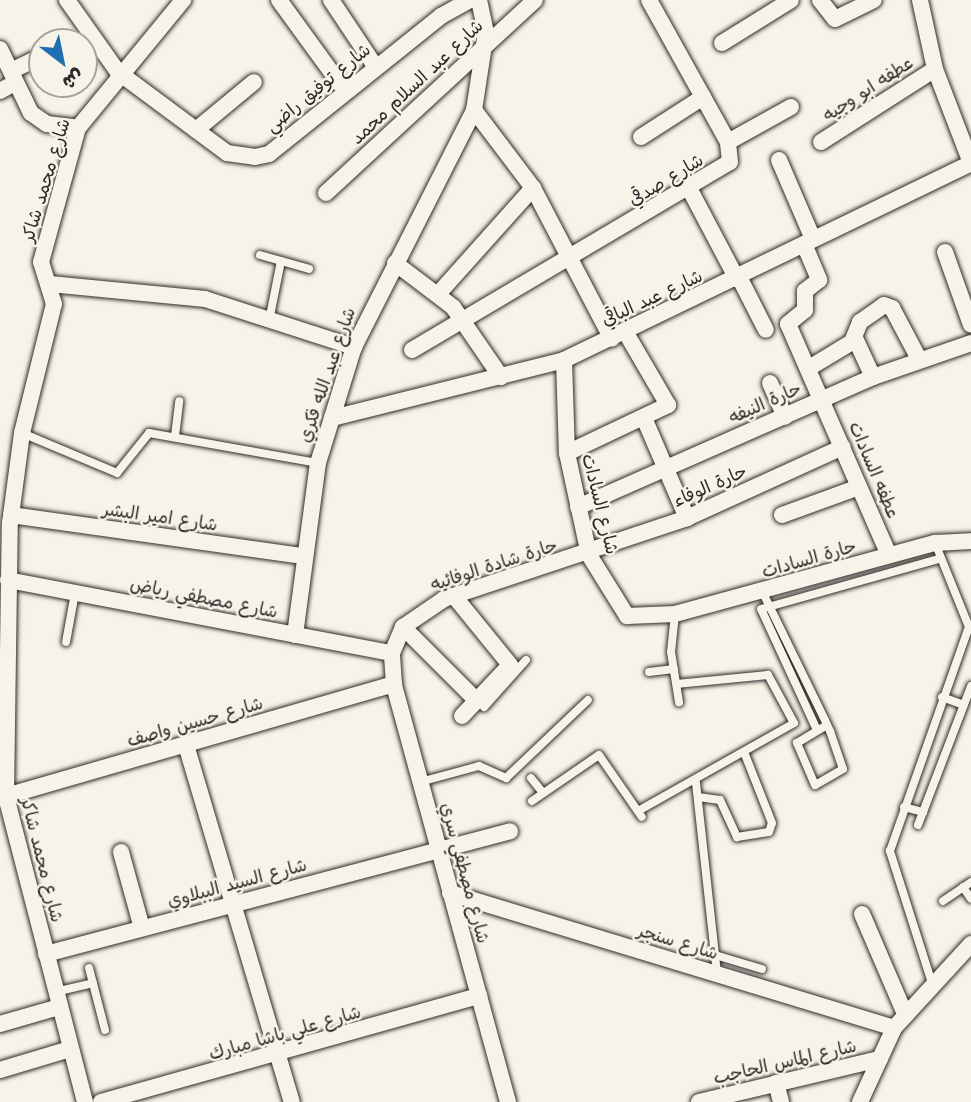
<!DOCTYPE html>
<meta charset="utf-8">
<style>
body{margin:0}
#map{position:relative;width:971px;height:1102px;overflow:hidden;background:#f7f3e8;font-family:"Shantell Sans","Playpen Sans Arabic",sans-serif}
div>[style]{position:absolute}
[style*='--x']{left:calc(var(--x)*1px);top:calc(var(--y)*1px);width:calc(var(--w)*1px);rotate:calc(var(--a)*1deg)}
.roads{filter:drop-shadow(0 0 2px #2b2b2b) drop-shadow(0 0 2px #2b2b2b)}
.service>*{height:8px;margin:-4px;padding:0 4px;transform-origin:4px;border-radius:4px;background:#f7f3e8}
.minor>*{height:16px;margin:-8px;padding:0 8px;transform-origin:8px;border-radius:8px;background:#f7f3e8}
span{translate:-50% -50%;white-space:nowrap;text-align:center;line-height:1.15;-webkit-text-stroke:5px #f7f3e8;paint-order:stroke}
.street-label{font-size:18px;color:#2b2b2b}
.north{position:absolute;left:28px;top:28px;width:70px;height:70px;box-sizing:border-box;background:#f7f3e8;border:2px solid #a5a39c;border-radius:50%;rotate:148deg;font-size:19px;font-weight:700;line-height:28px;text-align:center;color:#2b2b2b}
.north::after{content:'';display:block;margin:auto;width:24px;height:32px;background:#1f6fb2;clip-path:polygon(50% 0,100% 100%,50% 72%,0 100%)}
</style>
<div id="map">
<div class="roads">
<div class="service">
<div style="--x:260;--y:255;--w:51;--a:15.9"></div>
<div style="--x:270;--y:316;--w:56;--a:-78.7"></div>
<div style="--x:22;--y:433;--w:103;--a:22.8"></div>
<div style="--x:117;--y:473;--w:51;--a:-51.3"></div>
<div style="--x:149;--y:433;--w:172;--a:10.1"></div>
<div style="--x:175;--y:436;--w:35;--a:-83"></div>
<div style="--x:763;--y:593;--w:141;--a:64"></div>
<div style="--x:825;--y:720;--w:5;--a:68"></div>
<div style="--x:827;--y:725;--w:7;--a:63"></div>
<div style="--x:830;--y:731;--w:40;--a:71.1"></div>
<div style="--x:843;--y:769;--w:32;--a:150"></div>
<div style="--x:815;--y:785;--w:46;--a:-113.2"></div>
<div style="--x:797;--y:743;--w:35;--a:-31"></div>
<div style="--x:675;--y:614;--w:38;--a:96"></div>
<div style="--x:671;--y:652;--w:51;--a:80.9"></div>
<div style="--x:66;--y:642;--w:50;--a:-79.6"></div>
<div style="--x:649;--y:672;--w:25;--a:-7"></div>
<div style="--x:942;--y:697;--w:23;--a:20"></div>
<div style="--x:484;--y:707;--w:63;--a:-48.2"></div>
<div style="--x:817;--y:730;--w:133;--a:-114.8"></div>
<div style="--x:761;--y:609;--w:185;--a:-15.7"></div>
<div style="--x:531;--y:778;--w:19;--a:51"></div>
<div style="--x:420;--y:782;--w:61;--a:-15.2"></div>
<div style="--x:479;--y:766;--w:30;--a:24"></div>
<div style="--x:506;--y:778;--w:113;--a:-43.6"></div>
<div style="--x:696;--y:783;--w:192;--a:83.7"></div>
<div style="--x:698;--y:797;--w:22;--a:8"></div>
<div style="--x:720;--y:800;--w:41;--a:65.3"></div>
<div style="--x:737;--y:837;--w:32;--a:-9"></div>
<div style="--x:769;--y:832;--w:9;--a:-72"></div>
<div style="--x:772;--y:823;--w:76;--a:-111.5"></div>
<div style="--x:532;--y:801;--w:81;--a:-34.5"></div>
<div style="--x:599;--y:755;--w:75;--a:55.3"></div>
<div style="--x:904;--y:807;--w:20;--a:15"></div>
<div style="--x:638;--y:811;--w:179;--a:-29.4"></div>
<div style="--x:794;--y:723;--w:55;--a:-118.4"></div>
<div style="--x:768;--y:675;--w:92;--a:174.4"></div>
<div style="--x:918;--y:825;--w:149;--a:-69.1"></div>
<div style="--x:963;--y:887;--w:14;--a:56"></div>
<div style="--x:943;--y:901;--w:34;--a:-34"></div>
<div style="--x:715;--y:955;--w:49;--a:16.6"></div>
<div style="--x:89;--y:968;--w:64;--a:75.5"></div>
<div style="--x:932;--y:983;--w:139;--a:-107.7"></div>
<div style="--x:890;--y:851;--w:238;--a:-70.6"></div>
<div style="--x:969;--y:627;--w:91;--a:-112"></div>
<div style="--x:55;--y:992;--w:39;--a:-13"></div>
</div>
<div class="minor">
<div style="--x:67;--y:0;--w:88;--a:54.7"></div>
<div style="--x:118;--y:72;--w:136;--a:36.6"></div>
<div style="--x:227;--y:153;--w:28;--a:8"></div>
<div style="--x:255;--y:157;--w:14;--a:-12"></div>
<div style="--x:269;--y:154;--w:221;--a:-38.7"></div>
<div style="--x:441;--y:16;--w:33;--a:-29"></div>
<div style="--x:279;--y:0;--w:112;--a:54"></div>
<div style="--x:331;--y:0;--w:79;--a:56.3"></div>
<div style="--x:479;--y:0;--w:33;--a:78"></div>
<div style="--x:486;--y:32;--w:79;--a:98.7"></div>
<div style="--x:474;--y:110;--w:98;--a:52.9"></div>
<div style="--x:533;--y:188;--w:170;--a:62.4"></div>
<div style="--x:820;--y:0;--w:24;--a:52"></div>
<div style="--x:835;--y:19;--w:43;--a:-26"></div>
<div style="--x:722;--y:43;--w:81;--a:-31.9"></div>
<div style="--x:0;--y:49;--w:71;--a:64.2"></div>
<div style="--x:31;--y:113;--w:19;--a:35"></div>
<div style="--x:47;--y:124;--w:31;--a:7"></div>
<div style="--x:11;--y:71;--w:34;--a:-26"></div>
<div style="--x:0;--y:91;--w:18;--a:-29"></div>
<div style="--x:196;--y:130;--w:75;--a:-39.6"></div>
<div style="--x:641;--y:137;--w:74;--a:-32.8"></div>
<div style="--x:728;--y:142;--w:72;--a:-29.1"></div>
<div style="--x:821;--y:142;--w:135;--a:-32.6"></div>
<div style="--x:779;--y:160;--w:86;--a:66.7"></div>
<div style="--x:690;--y:190;--w:101;--a:62.2"></div>
<div style="--x:326;--y:193;--w:284;--a:-42.7"></div>
<div style="--x:804;--y:244;--w:39;--a:67"></div>
<div style="--x:819;--y:280;--w:18;--a:142"></div>
<div style="--x:805;--y:291;--w:19;--a:90"></div>
<div style="--x:805;--y:310;--w:22;--a:141"></div>
<div style="--x:788;--y:324;--w:252;--a:66.4"></div>
<div style="--x:945;--y:252;--w:77;--a:70.4"></div>
<div style="--x:395;--y:263;--w:73;--a:37.2"></div>
<div style="--x:453;--y:307;--w:85;--a:55.6"></div>
<div style="--x:739;--y:277;--w:59;--a:63"></div>
<div style="--x:50;--y:284;--w:156;--a:5.5"></div>
<div style="--x:205;--y:299;--w:157;--a:17.9"></div>
<div style="--x:439;--y:293;--w:141;--a:-48.2"></div>
<div style="--x:855;--y:338;--w:43;--a:65.2"></div>
<div style="--x:412;--y:350;--w:369;--a:-30.6"></div>
<div style="--x:730;--y:162;--w:20;--a:-96"></div>
<div style="--x:728;--y:142;--w:162;--a:-119.1"></div>
<div style="--x:564;--y:360;--w:93;--a:88.2"></div>
<div style="--x:567;--y:453;--w:104;--a:77.8"></div>
<div style="--x:589;--y:555;--w:72;--a:58.1"></div>
<div style="--x:627;--y:616;--w:48;--a:-2.4"></div>
<div style="--x:675;--y:614;--w:270;--a:-15.3"></div>
<div style="--x:935;--y:543;--w:36;--a:-3"></div>
<div style="--x:809;--y:368;--w:50;--a:-31.2"></div>
<div style="--x:852;--y:342;--w:22;--a:-68"></div>
<div style="--x:860;--y:322;--w:29;--a:-35"></div>
<div style="--x:884;--y:305;--w:9;--a:21"></div>
<div style="--x:892;--y:308;--w:58;--a:62.1"></div>
<div style="--x:770;--y:383;--w:37;--a:66"></div>
<div style="--x:332;--y:418;--w:239;--a:-14"></div>
<div style="--x:564;--y:360;--w:452;--a:-25.8"></div>
<div style="--x:971;--y:163;--w:101;--a:-111"></div>
<div style="--x:935;--y:69;--w:71;--a:-102.3"></div>
<div style="--x:644;--y:418;--w:109;--a:66.7"></div>
<div style="--x:567;--y:453;--w:112;--a:-25.4"></div>
<div style="--x:668;--y:405;--w:83;--a:-120.3"></div>
<div style="--x:578;--y:507;--w:322;--a:-23.8"></div>
<div style="--x:873;--y:377;--w:104;--a:-19.1"></div>
<div style="--x:11;--y:515;--w:295;--a:8"></div>
<div style="--x:782;--y:515;--w:82;--a:-20"></div>
<div style="--x:8;--y:580;--w:391;--a:10.8"></div>
<div style="--x:454;--y:596;--w:89;--a:50.9"></div>
<div style="--x:510;--y:665;--w:70;--a:133.3"></div>
<div style="--x:403;--y:627;--w:105;--a:45"></div>
<div style="--x:295;--y:635;--w:174;--a:-82.4"></div>
<div style="--x:318;--y:463;--w:121;--a:-72.8"></div>
<div style="--x:354;--y:347;--w:266;--a:-63.1"></div>
<div style="--x:186;--y:745;--w:372;--a:73.5"></div>
<div style="--x:6;--y:796;--w:404;--a:-16.1"></div>
<div style="--x:121;--y:852;--w:79;--a:74.6"></div>
<div style="--x:450;--y:893;--w:464;--a:16.9"></div>
<div style="--x:862;--y:914;--w:109;--a:66.7"></div>
<div style="--x:46;--y:954;--w:480;--a:-14.8"></div>
<div style="--x:0;--y:1024;--w:61;--a:-16.1"></div>
<div style="--x:0;--y:1070;--w:73;--a:-16.7"></div>
<div style="--x:776;--y:1083;--w:20;--a:75"></div>
<div style="--x:85;--y:1102;--w:316;--a:-104.5"></div>
<div style="--x:6;--y:796;--w:273;--a:-89.2"></div>
<div style="--x:10;--y:523;--w:91;--a:-82.4"></div>
<div style="--x:22;--y:433;--w:133;--a:-76.1"></div>
<div style="--x:54;--y:304;--w:44;--a:-107.2"></div>
<div style="--x:41;--y:262;--w:139;--a:-74.6"></div>
<div style="--x:78;--y:128;--w:166;--a:-50.6"></div>
<div style="--x:101;--y:1102;--w:393;--a:-15.7"></div>
<div style="--x:508;--y:1102;--w:433;--a:-105.3"></div>
<div style="--x:394;--y:684;--w:31;--a:-94"></div>
<div style="--x:392;--y:653;--w:28;--a:-67"></div>
<div style="--x:403;--y:627;--w:50;--a:-34.3"></div>
<div style="--x:444;--y:599;--w:256;--a:-18.4"></div>
<div style="--x:687;--y:518;--w:171;--a:-24.5"></div>
<div style="--x:699;--y:1102;--w:186;--a:-13.4"></div>
<div style="--x:860;--y:1102;--w:81;--a:-65.3"></div>
<div style="--x:894;--y:1028;--w:114;--a:-47.5"></div>
</div>
</div>
<div class="street-label">
<span style="left:417px;top:82px;rotate:-43deg">شارع عبد السلام محمد</span>
<span style="left:318px;top:88px;rotate:-39deg">شارع توفيق راضي</span>
<span style="left:868px;top:89px;rotate:-33deg">عطفه ابو وجيه</span>
<span style="left:46px;top:180px;rotate:-73deg">شارع محمد شاكر</span>
<span style="left:666px;top:180px;rotate:-31deg">شارع صدقي</span>
<span style="left:652px;top:298px;rotate:-25deg">شارع عبد الباقي</span>
<span style="left:327px;top:375px;rotate:-71deg">شارع عبد الله فكري</span>
<span style="left:765px;top:403px;rotate:-24deg">حارة النيفه</span>
<span style="left:874px;top:470px;rotate:67deg">عطفه السادات</span>
<span style="left:710px;top:486px;rotate:-24deg">حارة الوفاء</span>
<span style="left:600px;top:504px;rotate:76deg">شارع السادات</span>
<span style="left:160px;top:517px;rotate:8deg">شارع امير البشر</span>
<span style="left:809px;top:559px;rotate:-16deg">حارة السادات</span>
<span style="left:494px;top:565px;rotate:-18deg">حارة شادة الوفائيه</span>
<span style="left:204px;top:598px;rotate:11deg">شارع مصطفي رياض</span>
<span style="left:195px;top:722px;rotate:-16deg">شارع حسين واصف</span>
<span style="left:42px;top:860px;rotate:76deg">شارع محمد شاكر</span>
<span style="left:465px;top:873px;rotate:75deg">شارع مصطفي سري</span>
<span style="left:237px;top:883px;rotate:-15deg">شارع السيد الببلاوي</span>
<span style="left:678px;top:942px;rotate:17deg">شارع سنجر</span>
<span style="left:285px;top:1033px;rotate:-16deg">شارع علي باشا مبارك</span>
<span style="left:785px;top:1062px;rotate:-13deg">شارع الماس الحاجب</span>
</div>
<div class="north">ش</div>
</div>
